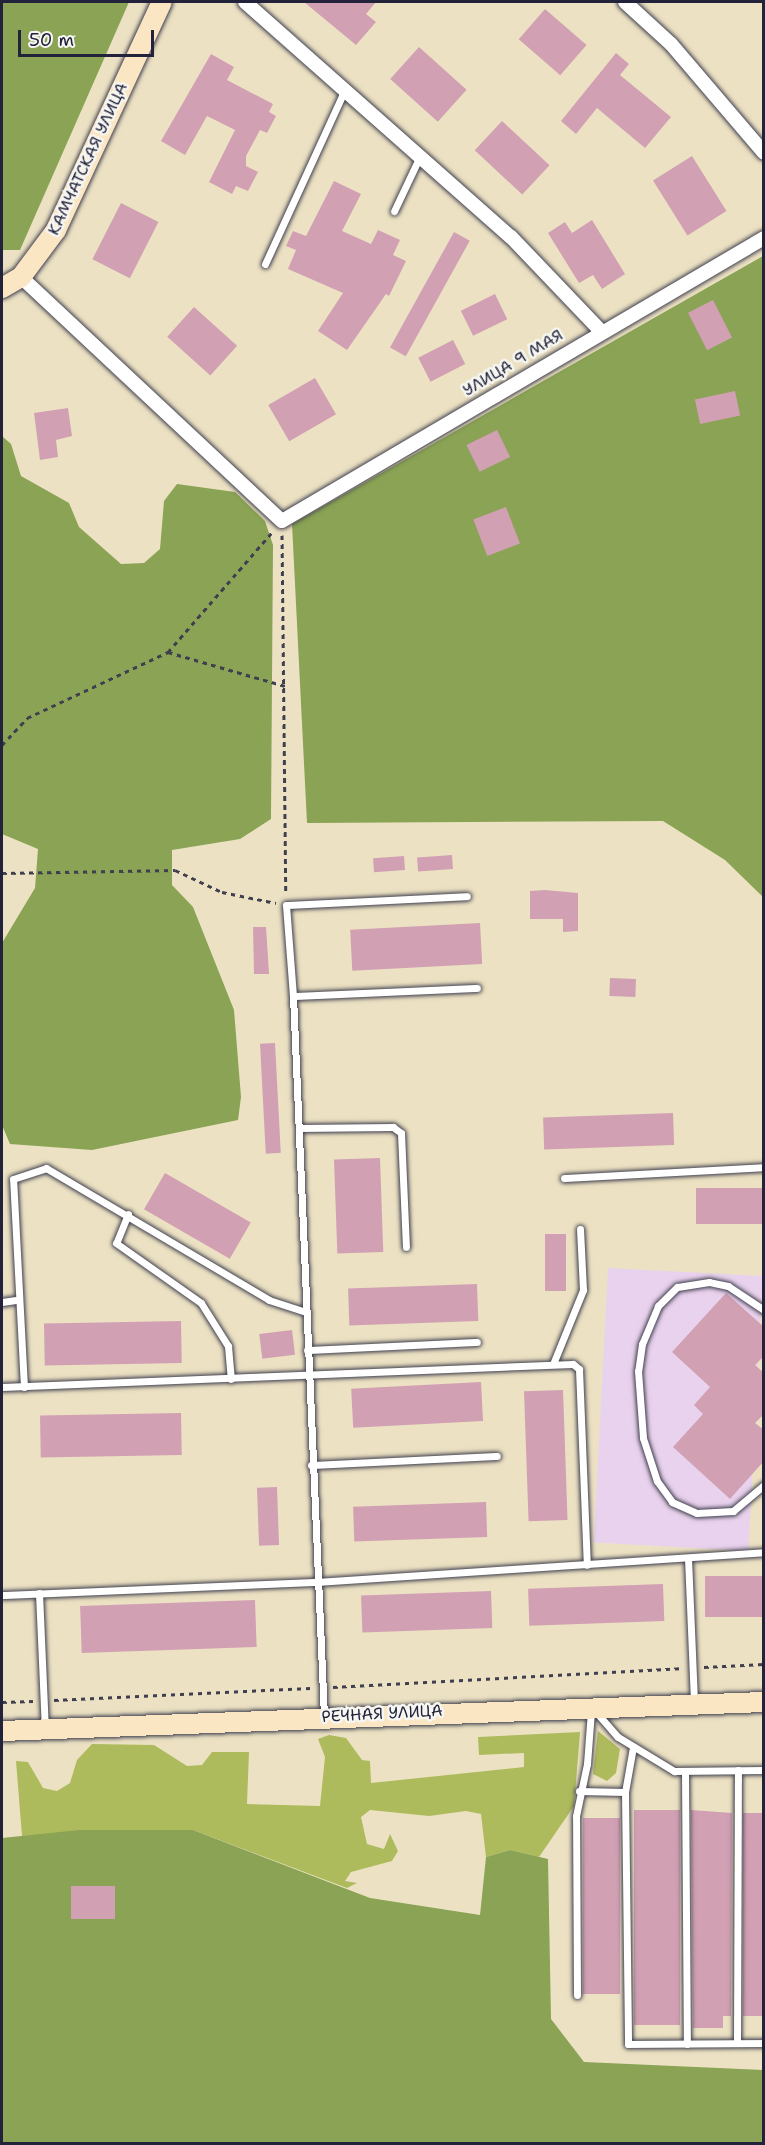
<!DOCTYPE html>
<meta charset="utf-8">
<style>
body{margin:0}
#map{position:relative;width:765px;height:2145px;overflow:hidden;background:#ece2c3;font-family:"Shantell Sans",sans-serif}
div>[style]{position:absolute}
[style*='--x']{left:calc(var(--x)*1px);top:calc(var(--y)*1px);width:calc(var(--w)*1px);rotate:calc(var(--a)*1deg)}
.built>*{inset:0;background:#e9d2ed;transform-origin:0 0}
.green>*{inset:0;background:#aebb5d}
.forest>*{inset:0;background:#8aa354}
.building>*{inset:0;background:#d1a0b3;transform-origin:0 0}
.path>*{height:3px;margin-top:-1.5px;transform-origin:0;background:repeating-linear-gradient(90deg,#403f4f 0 4.5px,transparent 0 9px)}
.roads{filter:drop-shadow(0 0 2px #403f4f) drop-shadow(0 0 2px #403f4f)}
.lane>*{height:7px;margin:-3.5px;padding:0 3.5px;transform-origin:3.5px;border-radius:3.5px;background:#fff}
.street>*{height:14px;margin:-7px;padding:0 7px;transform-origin:7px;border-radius:7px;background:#fff}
.secondary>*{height:20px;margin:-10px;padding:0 10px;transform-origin:10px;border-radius:10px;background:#fbe6c4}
span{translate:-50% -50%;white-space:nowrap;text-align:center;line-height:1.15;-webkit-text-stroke:5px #f6f6f2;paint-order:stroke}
.street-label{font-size:16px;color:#22223b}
.frame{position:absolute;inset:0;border:3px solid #22223b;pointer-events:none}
.scale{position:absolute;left:18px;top:30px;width:136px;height:27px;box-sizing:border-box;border:3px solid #22223b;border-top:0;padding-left:8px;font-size:18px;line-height:21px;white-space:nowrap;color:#22223b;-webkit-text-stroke:4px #f6f6f2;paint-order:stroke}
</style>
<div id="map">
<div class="built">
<div style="left:608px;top:1268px;width:155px;height:275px;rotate:3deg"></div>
</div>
<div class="green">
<div style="clip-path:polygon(598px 1731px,620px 1749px,616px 1773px,607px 1781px,593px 1774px)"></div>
<div style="clip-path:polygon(580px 1732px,574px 1806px,539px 1857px,510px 1850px,486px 1857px,481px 1814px,466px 1811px,429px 1816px,370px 1810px,361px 1817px,367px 1844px,384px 1849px,390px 1834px,398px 1851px,392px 1861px,351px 1872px,345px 1881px,357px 1883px,347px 1888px,193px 1830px,22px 1836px,16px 1761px,28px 1762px,43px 1788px,57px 1791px,70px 1783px,77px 1760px,92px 1744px,154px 1745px,187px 1766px,202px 1765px,212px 1752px,249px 1752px,247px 1804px,320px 1806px,325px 1757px,318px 1739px,329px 1735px,346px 1738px,362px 1760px,370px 1761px,371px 1783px,524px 1767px,524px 1753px,479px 1755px,478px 1737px)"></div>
</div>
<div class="forest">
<div style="clip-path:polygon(2px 2px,129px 2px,20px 250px,2px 250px)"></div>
<div style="clip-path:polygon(763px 256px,763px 897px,725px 860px,663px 821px,307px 823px,292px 524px)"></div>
<div style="clip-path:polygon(2px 436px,11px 444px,21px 476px,69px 503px,79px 527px,121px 564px,144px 563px,160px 549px,164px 501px,177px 484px,235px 492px,265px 521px,273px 545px,271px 819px,240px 839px,172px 850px,172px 885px,193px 907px,234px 1010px,241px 1097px,238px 1120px,92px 1150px,10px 1144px,2px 1125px,2px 943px,35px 888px,38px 849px,2px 834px)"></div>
<div style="clip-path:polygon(79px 1830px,193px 1830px,370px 1898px,480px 1915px,486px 1857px,510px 1850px,548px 1859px,551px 2019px,584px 2062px,763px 2070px,763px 2143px,2px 2143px,2px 1838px)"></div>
</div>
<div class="building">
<div style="clip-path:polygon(304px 2px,376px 2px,366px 14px,376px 22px,356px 45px)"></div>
<div style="left:545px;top:9px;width:55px;height:40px;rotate:41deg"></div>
<div style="left:419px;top:47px;width:64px;height:43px;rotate:42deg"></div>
<div style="clip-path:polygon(616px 53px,629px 64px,620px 75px,671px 117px,645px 148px,597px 108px,576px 134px,561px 121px)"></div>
<div style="clip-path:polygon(211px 54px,234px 67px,227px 80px,273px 104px,269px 112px,276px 116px,267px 133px,260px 130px,246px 156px,246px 166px,258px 172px,248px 191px,236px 186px,232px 194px,209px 182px,235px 130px,207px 116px,185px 155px,161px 141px)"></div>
<div style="left:502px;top:121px;width:65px;height:40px;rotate:43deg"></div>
<div style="left:692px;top:156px;width:65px;height:46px;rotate:58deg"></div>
<div style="clip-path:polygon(334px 181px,361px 194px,342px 231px,371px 244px,378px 230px,400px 240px,393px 255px,406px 261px,389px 296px,386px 294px,347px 350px,318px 331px,343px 293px,288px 269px,296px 250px,286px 246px,293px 231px,306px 236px)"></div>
<div style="left:121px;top:203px;width:42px;height:63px;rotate:27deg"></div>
<div style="clip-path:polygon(592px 220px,625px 274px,602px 289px,593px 275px,579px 283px,548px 233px,565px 222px,572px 233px)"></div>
<div style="left:454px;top:232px;width:18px;height:132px;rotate:29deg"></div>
<div style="left:495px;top:294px;width:28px;height:38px;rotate:64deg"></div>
<div style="left:713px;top:300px;width:42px;height:28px;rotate:63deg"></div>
<div style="left:194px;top:307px;width:58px;height:40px;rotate:42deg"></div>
<div style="left:453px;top:340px;width:27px;height:39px;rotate:63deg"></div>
<div style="left:315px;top:378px;width:42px;height:54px;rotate:60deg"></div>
<div style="left:735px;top:391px;width:25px;height:41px;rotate:78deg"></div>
<div style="clip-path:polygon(68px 408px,72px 436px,56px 440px,58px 457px,40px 460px,34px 413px)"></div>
<div style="left:497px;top:430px;width:30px;height:34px;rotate:64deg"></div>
<div style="left:506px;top:507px;width:39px;height:35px;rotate:69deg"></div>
<div style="left:452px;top:855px;width:14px;height:35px;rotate:86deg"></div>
<div style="left:404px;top:856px;width:14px;height:31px;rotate:86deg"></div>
<div style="clip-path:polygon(545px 890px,578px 893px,578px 931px,563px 932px,563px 919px,530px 919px,530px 891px)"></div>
<div style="left:480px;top:923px;width:41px;height:130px;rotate:87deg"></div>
<div style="clip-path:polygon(253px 927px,266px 927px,269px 974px,254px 974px)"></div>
<div style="left:610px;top:978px;width:26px;height:18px;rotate:2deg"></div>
<div style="left:275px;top:1043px;width:110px;height:15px;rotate:87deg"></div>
<div style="left:673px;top:1113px;width:32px;height:130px;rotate:88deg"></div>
<div style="left:380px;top:1158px;width:94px;height:46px;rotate:88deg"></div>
<div style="left:165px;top:1173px;width:99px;height:42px;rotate:30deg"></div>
<div style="left:764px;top:1188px;width:36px;height:68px;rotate:90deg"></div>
<div style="left:545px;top:1234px;width:21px;height:57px"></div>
<div style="left:477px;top:1284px;width:37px;height:129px;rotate:88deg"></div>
<div style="clip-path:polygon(726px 1293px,764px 1327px,764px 1356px,755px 1365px,764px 1373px,764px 1414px,755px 1423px,764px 1430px,764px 1461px,730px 1499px,673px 1447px,703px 1414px,694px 1405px,710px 1387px,672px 1352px)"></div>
<div style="left:181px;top:1321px;width:42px;height:137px;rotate:89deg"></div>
<div style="left:292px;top:1330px;width:25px;height:33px;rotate:83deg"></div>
<div style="left:481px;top:1382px;width:39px;height:130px;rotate:87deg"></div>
<div style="left:563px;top:1390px;width:130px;height:39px;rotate:88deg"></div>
<div style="left:181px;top:1413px;width:42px;height:141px;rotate:89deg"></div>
<div style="left:277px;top:1487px;width:58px;height:20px;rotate:88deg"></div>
<div style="left:486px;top:1502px;width:35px;height:133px;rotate:88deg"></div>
<div style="left:764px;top:1576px;width:41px;height:59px;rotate:90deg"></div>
<div style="left:663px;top:1584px;width:37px;height:135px;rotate:88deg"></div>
<div style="left:491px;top:1591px;width:37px;height:130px;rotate:88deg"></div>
<div style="left:255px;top:1600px;width:47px;height:175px;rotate:88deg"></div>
<div style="left:634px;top:1810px;width:46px;height:215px"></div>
<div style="clip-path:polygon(691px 1810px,732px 1813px,731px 2016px,723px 2016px,723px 2028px,693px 2028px)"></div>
<div style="left:743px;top:1813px;width:21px;height:203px"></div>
<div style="left:583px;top:1818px;width:37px;height:176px"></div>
<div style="left:71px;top:1886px;width:44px;height:33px"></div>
</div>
<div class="path">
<div style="--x:282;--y:535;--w:359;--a:89.4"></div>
<div style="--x:168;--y:652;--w:122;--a:16.2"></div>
<div style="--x:2;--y:745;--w:37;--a:-47"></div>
<div style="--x:27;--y:718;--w:156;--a:-25.1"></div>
<div style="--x:168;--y:652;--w:160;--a:-49"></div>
<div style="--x:2;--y:873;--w:173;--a:-1"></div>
<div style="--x:175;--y:870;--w:52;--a:25.1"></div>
<div style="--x:222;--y:892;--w:55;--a:11.5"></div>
<div style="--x:704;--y:1667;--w:60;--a:-2.9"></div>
<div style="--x:333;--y:1687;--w:348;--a:-3.1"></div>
<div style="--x:54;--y:1700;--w:257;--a:-2.7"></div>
<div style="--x:2;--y:1702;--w:31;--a:-2"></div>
</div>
<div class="roads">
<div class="lane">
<div style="--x:394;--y:211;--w:61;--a:-64.7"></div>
<div style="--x:265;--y:264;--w:192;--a:-65.4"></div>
<div style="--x:293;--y:996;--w:91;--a:-94.4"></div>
<div style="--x:286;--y:905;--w:181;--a:-2.8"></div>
<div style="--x:299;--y:1128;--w:94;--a:-0.6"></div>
<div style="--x:393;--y:1127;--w:10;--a:37"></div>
<div style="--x:401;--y:1133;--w:114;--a:87.5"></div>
<div style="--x:564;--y:1178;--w:200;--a:-3.1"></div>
<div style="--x:128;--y:1214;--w:31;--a:112"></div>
<div style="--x:116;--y:1243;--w:104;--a:35.2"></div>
<div style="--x:201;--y:1303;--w:51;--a:57.9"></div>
<div style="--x:228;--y:1346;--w:33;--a:85"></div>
<div style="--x:2;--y:1302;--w:14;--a:-8"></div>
<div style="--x:764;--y:1310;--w:43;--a:-146.3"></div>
<div style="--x:728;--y:1286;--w:19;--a:-168"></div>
<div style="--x:709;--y:1282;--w:32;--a:171"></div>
<div style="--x:677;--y:1287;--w:27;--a:135"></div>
<div style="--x:658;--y:1306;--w:41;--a:112.8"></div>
<div style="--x:642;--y:1344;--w:27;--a:98"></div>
<div style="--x:638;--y:1371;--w:67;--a:85.7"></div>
<div style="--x:643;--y:1438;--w:45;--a:72"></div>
<div style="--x:657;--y:1481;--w:26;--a:54"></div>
<div style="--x:672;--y:1502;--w:27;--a:24"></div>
<div style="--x:697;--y:1513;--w:36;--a:-3"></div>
<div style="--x:733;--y:1511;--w:40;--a:-40"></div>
<div style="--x:307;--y:1350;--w:170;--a:-2.7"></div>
<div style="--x:553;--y:1364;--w:80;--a:-67.9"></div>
<div style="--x:583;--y:1290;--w:61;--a:-92.8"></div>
<div style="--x:2;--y:1387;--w:571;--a:-2.31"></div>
<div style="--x:573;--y:1364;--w:8;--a:40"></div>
<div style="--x:579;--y:1369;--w:196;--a:87.7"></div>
<div style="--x:24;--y:1387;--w:208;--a:-93"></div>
<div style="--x:13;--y:1179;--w:35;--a:-18"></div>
<div style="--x:46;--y:1168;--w:259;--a:30.6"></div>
<div style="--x:269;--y:1300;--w:38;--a:18"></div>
<div style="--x:311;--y:1465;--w:186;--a:-2.8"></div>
<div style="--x:688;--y:1558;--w:144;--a:87.6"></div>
<div style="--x:39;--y:1593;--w:135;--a:87.5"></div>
<div style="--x:2;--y:1595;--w:314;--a:-2.4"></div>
<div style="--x:316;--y:1582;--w:449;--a:-3.8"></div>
<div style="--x:596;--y:1712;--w:33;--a:49"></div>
<div style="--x:618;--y:1737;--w:66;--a:31.3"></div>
<div style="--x:674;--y:1771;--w:90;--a:-0.6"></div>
<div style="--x:324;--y:1717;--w:722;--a:-92.46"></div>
<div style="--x:293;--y:996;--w:184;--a:-2.5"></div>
<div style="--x:685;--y:1771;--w:273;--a:89.6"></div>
<div style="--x:579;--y:1791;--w:46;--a:1.2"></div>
<div style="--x:625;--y:1792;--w:252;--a:89.3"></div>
<div style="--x:628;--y:2044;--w:136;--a:-0.4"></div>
<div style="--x:625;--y:1792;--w:46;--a:-79.9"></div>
<div style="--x:577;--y:1995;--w:179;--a:-90.3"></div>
<div style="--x:576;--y:1816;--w:53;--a:-78.1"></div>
<div style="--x:587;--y:1764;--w:53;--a:-85.7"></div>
<div style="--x:737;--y:2043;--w:273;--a:-89.8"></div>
</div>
<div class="street">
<div style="--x:245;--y:2;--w:355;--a:41.5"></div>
<div style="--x:511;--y:237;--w:129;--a:46.3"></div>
<div style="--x:625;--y:2;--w:62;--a:42.4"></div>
<div style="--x:671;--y:44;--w:143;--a:49.5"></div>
<div style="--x:21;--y:277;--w:357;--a:43.1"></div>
<div style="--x:282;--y:521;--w:559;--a:-30.42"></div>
</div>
<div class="secondary">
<div style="--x:2;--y:288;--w:22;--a:-30"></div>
<div style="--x:21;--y:277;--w:59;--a:-53.3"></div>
<div style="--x:56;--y:230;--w:251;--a:-65.1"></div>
<div style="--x:2;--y:1731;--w:763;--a:-2.18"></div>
</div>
</div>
<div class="street-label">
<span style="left:88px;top:159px;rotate:-65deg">КАМЧАТСКАЯ УЛИЦА</span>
<span style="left:513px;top:363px;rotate:-31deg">УЛИЦА 9 МАЯ</span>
<span style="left:382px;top:1714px;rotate:-3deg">РЕЧНАЯ УЛИЦА</span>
</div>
<div class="frame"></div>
<div class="scale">50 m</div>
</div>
